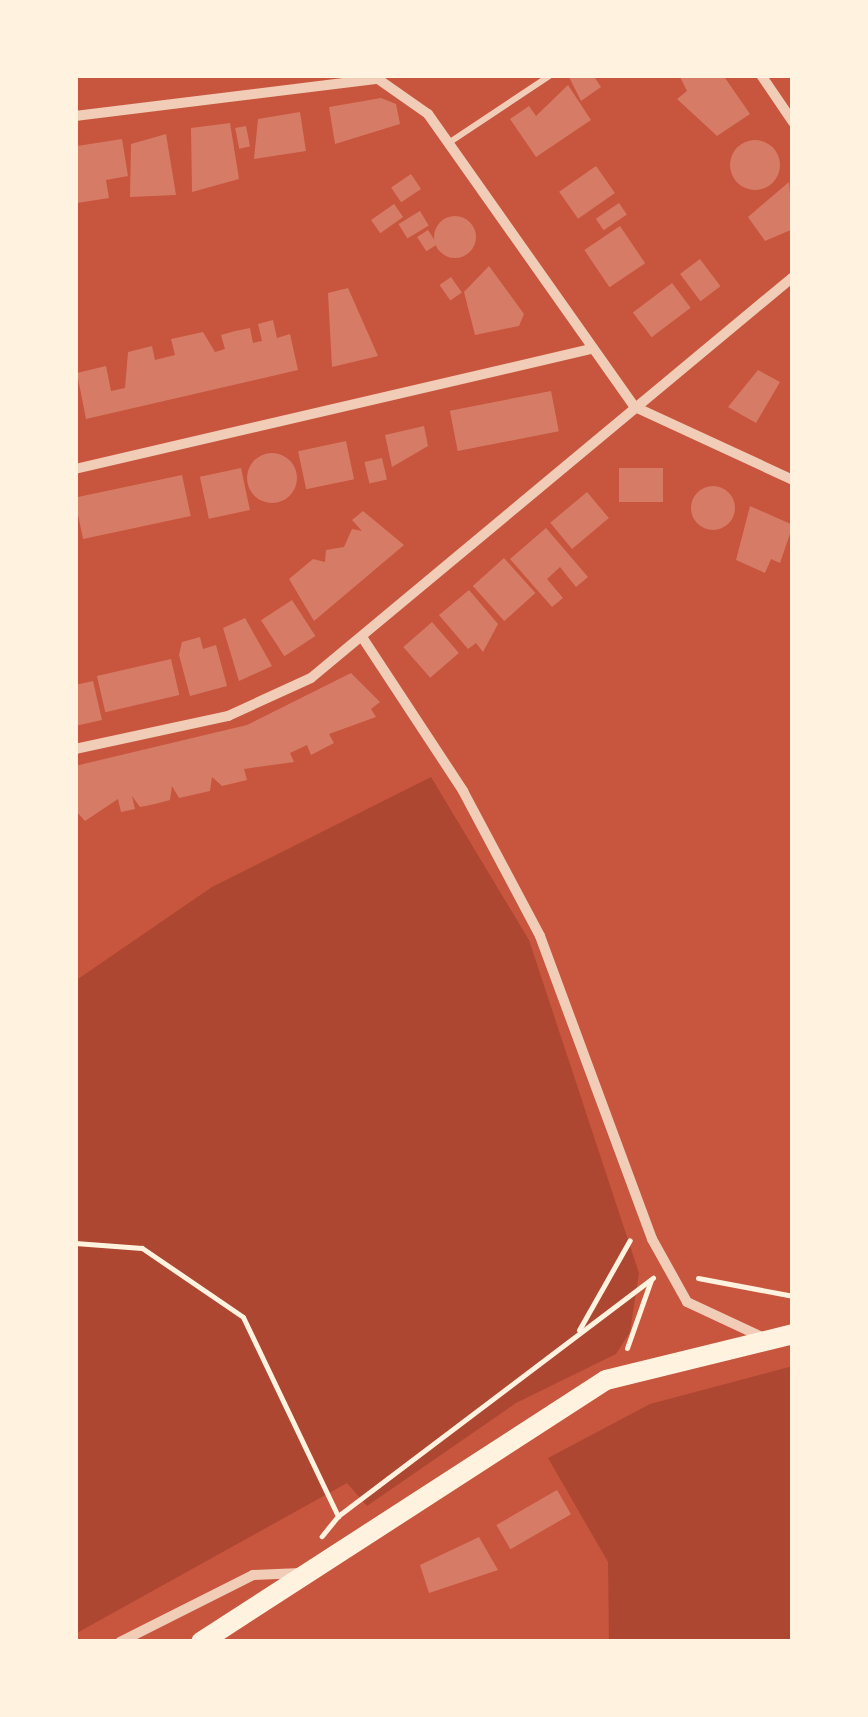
<!DOCTYPE html>
<style>
body{margin:0}
#map{position:relative;width:868px;height:1717px;overflow:hidden;background:#c8553d;font-family:Roboto,sans-serif}
div>[style]{position:absolute}
[style*='--x']{left:calc(var(--x)*1px);top:calc(var(--y)*1px);width:calc(var(--w)*1px);rotate:calc(var(--a)*1deg)}
.green>*{inset:0;background:#ae4732}
.building>*{inset:0;background:#d67c66;transform-origin:0 0}
.round{border-radius:50%}
.path>*{height:5px;margin:-2.5px;padding:0 2.5px;transform-origin:2.5px;border-radius:2.5px;background:#fff3e0}
.service>*{height:6px;margin:-3px;padding:0 3px;transform-origin:3px;border-radius:3px;background:#f1ccb7}
.minor>*{height:10px;margin:-5px;padding:0 5px;transform-origin:5px;border-radius:5px;background:#f1ccb7}
.primary>*{height:20px;margin:-10px;padding:0 10px;transform-origin:10px;border-radius:10px;background:#fff3e0}
span{translate:-50% -50%;white-space:nowrap;text-align:center;line-height:1.15;-webkit-text-stroke:10px #fff3e0;paint-order:stroke}
.frame{position:absolute;inset:0;border:78px solid #fff3e0;pointer-events:none}
</style>
<div id="map">
<div class="green">
<div style="clip-path:polygon(431px 777px,529px 940px,639px 1273px,630px 1332px,616px 1354px,516px 1403px,367px 1506px,347px 1483px,75px 1634px,75px 981px,212px 887px)"></div>
<div style="clip-path:polygon(793px 1366px,793px 1642px,609px 1642px,608px 1562px,548px 1458px,650px 1404px)"></div>
</div>
<div class="building">
<div style="clip-path:polygon(568px 75px,593px 75px,601px 87px,581px 101px)"></div>
<div style="clip-path:polygon(679px 75px,723px 75px,750px 114px,717px 136px,677px 99px,687px 91px)"></div>
<div style="clip-path:polygon(568px 85px,591px 120px,536px 157px,510px 119px,529px 106px,536px 116px)"></div>
<div style="clip-path:polygon(381px 98px,396px 104px,400px 124px,335px 144px,329px 107px)"></div>
<div style="clip-path:polygon(300px 112px,306px 151px,254px 159px,258px 119px)"></div>
<div style="clip-path:polygon(230px 123px,239px 179px,192px 192px,191px 128px)"></div>
<div style="left:246px;top:126px;width:21px;height:11px;rotate:79deg"></div>
<div style="clip-path:polygon(166px 134px,176px 195px,130px 197px,131px 144px)"></div>
<div style="clip-path:polygon(122px 139px,128px 176px,106px 180px,109px 198px,77px 203px,77px 146px)"></div>
<div class="round" style="left:730px;top:140px;width:50px;height:50px"></div>
<div style="left:596px;top:166px;width:33px;height:45px;rotate:55deg"></div>
<div style="left:411px;top:174px;width:18px;height:24px;rotate:56deg"></div>
<div style="clip-path:polygon(789px 182px,793px 229px,765px 241px,748px 217px)"></div>
<div style="left:619px;top:203px;width:14px;height:28px;rotate:56deg"></div>
<div style="left:394px;top:204px;width:16px;height:28px;rotate:55deg"></div>
<div style="left:420px;top:211px;width:17px;height:25px;rotate:59deg"></div>
<div class="round" style="left:434px;top:216px;width:42px;height:42px"></div>
<div style="left:620px;top:226px;width:45px;height:43px;rotate:56deg"></div>
<div style="left:428px;top:230px;width:17px;height:13px;rotate:57deg"></div>
<div style="left:700px;top:259px;width:34px;height:25px;rotate:53deg"></div>
<div style="clip-path:polygon(489px 266px,524px 314px,519px 326px,475px 335px,464px 292px)"></div>
<div style="left:451px;top:277px;width:19px;height:14px;rotate:55deg"></div>
<div style="left:672px;top:283px;width:31px;height:49px;rotate:53deg"></div>
<div style="clip-path:polygon(348px 288px,378px 356px,332px 367px,328px 293px)"></div>
<div style="clip-path:polygon(273px 320px,277px 338px,290px 334px,298px 370px,86px 419px,77px 373px,106px 366px,111px 391px,125px 388px,128px 352px,152px 346px,155px 360px,175px 355px,171px 339px,203px 332px,215px 352px,225px 349px,221px 335px,235px 331px,250px 328px,253px 343px,262px 341px,258px 324px)"></div>
<div style="clip-path:polygon(758px 370px,780px 382px,756px 423px,728px 407px)"></div>
<div style="left:551px;top:391px;width:41px;height:103px;rotate:79deg"></div>
<div style="clip-path:polygon(424px 426px,428px 446px,392px 467px,385px 435px)"></div>
<div style="left:346px;top:441px;width:39px;height:49px;rotate:78deg"></div>
<div class="round" style="left:247px;top:453px;width:50px;height:50px"></div>
<div style="left:382px;top:458px;width:22px;height:18px;rotate:77deg"></div>
<div style="left:241px;top:468px;width:43px;height:42px;rotate:78deg"></div>
<div style="left:663px;top:468px;width:34px;height:44px;rotate:90deg"></div>
<div style="left:182px;top:475px;width:42px;height:110px;rotate:78deg"></div>
<div class="round" style="left:691px;top:486px;width:44px;height:44px"></div>
<div style="left:587px;top:492px;width:34px;height:48px;rotate:50deg"></div>
<div style="clip-path:polygon(750px 506px,793px 525px,780px 563px,771px 559px,765px 573px,736px 560px)"></div>
<div style="clip-path:polygon(363px 511px,404px 545px,314px 621px,289px 579px,313px 559px,325px 562px,326px 550px,344px 547px,352px 529px,362px 531px,352px 520px)"></div>
<div style="clip-path:polygon(546px 528px,588px 577px,576px 587px,560px 567px,547px 579px,563px 598px,552px 607px,510px 559px)"></div>
<div style="left:504px;top:558px;width:47px;height:42px;rotate:48deg"></div>
<div style="clip-path:polygon(469px 590px,498px 624px,483px 652px,476px 643px,468px 649px,439px 615px)"></div>
<div style="left:292px;top:600px;width:43px;height:37px;rotate:57deg"></div>
<div style="clip-path:polygon(245px 618px,272px 666px,239px 681px,223px 628px)"></div>
<div style="left:432px;top:622px;width:41px;height:38px;rotate:49deg"></div>
<div style="clip-path:polygon(200px 637px,203px 649px,216px 645px,227px 686px,190px 696px,179px 655px,182px 642px)"></div>
<div style="left:171px;top:659px;width:37px;height:76px;rotate:77deg"></div>
<div style="clip-path:polygon(351px 673px,380px 702px,371px 709px,376px 717px,329px 734px,334px 743px,311px 755px,307px 745px,290px 753px,294px 762px,244px 769px,247px 780px,222px 786px,212px 777px,210px 791px,179px 798px,172px 786px,170px 800px,155px 804px,140px 807px,132px 796px,135px 809px,121px 812px,118px 799px,85px 821px,75px 810px,75px 766px,247px 725px)"></div>
<div style="clip-path:polygon(93px 681px,102px 720px,75px 726px,75px 685px)"></div>
<div style="left:557px;top:1490px;width:28px;height:70px;rotate:60deg"></div>
<div style="clip-path:polygon(479px 1537px,498px 1570px,429px 1593px,420px 1565px)"></div>
</div>
<div class="path">
<div style="--x:75;--y:1243;--w:67;--a:4.3"></div>
<div style="--x:142;--y:1248;--w:122;--a:34.3"></div>
<div style="--x:243;--y:1317;--w:221;--a:64.5"></div>
<div style="--x:338;--y:1516;--w:26;--a:129"></div>
<div style="--x:698;--y:1278;--w:97;--a:10.7"></div>
<div style="--x:579;--y:1330;--w:103;--a:-60.5"></div>
<div style="--x:627;--y:1348;--w:72;--a:-70.6"></div>
<div style="--x:338;--y:1516;--w:395;--a:-37.1"></div>
</div>
<div class="service">
<div style="--x:450;--y:142;--w:121;--a:-33.6"></div>
</div>
<div class="minor">
<div style="--x:761;--y:75;--w:57;--a:55.8"></div>
<div style="--x:75;--y:116;--w:305;--a:-7"></div>
<div style="--x:378;--y:79;--w:61;--a:35"></div>
<div style="--x:428;--y:114;--w:359;--a:54.8"></div>
<div style="--x:635;--y:407;--w:174;--a:24.8"></div>
<div style="--x:75;--y:469;--w:530;--a:-13.09"></div>
<div style="--x:364;--y:640;--w:181;--a:56.7"></div>
<div style="--x:463;--y:791;--w:164;--a:62"></div>
<div style="--x:540;--y:936;--w:323;--a:69.7"></div>
<div style="--x:652;--y:1239;--w:72;--a:60.9"></div>
<div style="--x:687;--y:1302;--w:81;--a:25"></div>
<div style="--x:75;--y:749;--w:157;--a:-12.2"></div>
<div style="--x:228;--y:716;--w:91;--a:-24.6"></div>
<div style="--x:311;--y:678;--w:627;--a:-39.76"></div>
<div style="--x:120;--y:1642;--w:149;--a:-26.7"></div>
<div style="--x:253;--y:1575;--w:47;--a:-2.4"></div>
</div>
<div class="primary">
<div style="--x:201;--y:1642;--w:482;--a:-32.9"></div>
<div style="--x:606;--y:1380;--w:193;--a:-13.8"></div>
</div>
<div class="frame"></div>
</div>
